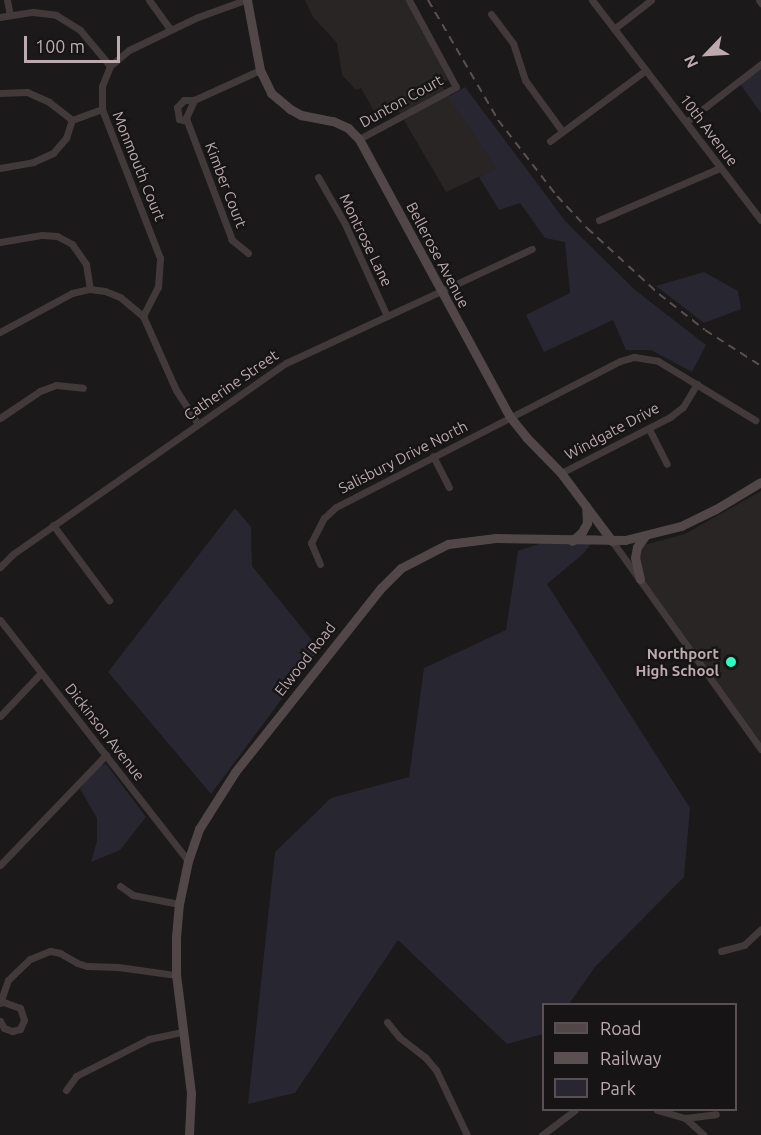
<!DOCTYPE html>
<style>
body{margin:0}
#map{position:relative;width:761px;height:1135px;overflow:hidden;background:#1b1919;font-family:Ubuntu,sans-serif}
div>[style]{position:absolute}
[style*='--x']{left:calc(var(--x)*1px);top:calc(var(--y)*1px);width:calc(var(--w)*1px);rotate:calc(var(--a)*1deg)}
.built>*{inset:0;background:#282524}
.green>*{inset:0;background:#282631}
.street>*{height:7px;margin:-3.5px;padding:0 3.5px;transform-origin:3.5px;border-radius:3.5px;background:#41393a}
.secondary>*{height:9px;margin:-4.5px;padding:0 4.5px;transform-origin:4.5px;border-radius:4.5px;background:#514749}
.rail>*{height:2px;margin-top:-1px;transform-origin:0;background:repeating-linear-gradient(90deg,#5a5052 0 8px,transparent 0 14px)}
.dots>*{width:16px;height:16px;translate:-50% -50%;box-sizing:border-box;border:3px solid #161414;border-radius:50%}
span{translate:-50% -50%;white-space:nowrap;text-align:center;line-height:1.15;-webkit-text-stroke:4.5px #161414;paint-order:stroke}
.street-label{font-size:15px;color:#bcaaaf}
.poi-label{font-size:15px;color:#bcaaaf;font-weight:700}
.right{translate:-100% -50%;text-align:right}
.legend{position:absolute;left:542px;top:1003px;width:195px;height:108px;box-sizing:border-box;background:#161414;border:2px solid #585052;margin:0;padding:8px 10px;list-style:none;font-size:18px;color:#bcaaaf}
.legend li{display:flex;align-items:center;gap:12px;height:30px}
.legend b{width:30px;border:2px solid #585052}
.north{position:absolute;left:677px;top:24px;width:60px;height:60px;-webkit-text-stroke:4px #161414;paint-order:stroke;rotate:245deg;font-size:16px;font-weight:700;line-height:24px;text-align:center;color:#bcaaaf}
.north::after{content:'';display:block;margin:auto;width:21px;height:27px;background:#bcaaaf;clip-path:polygon(50% 0,100% 100%,50% 72%,0 100%)}
.scale{position:absolute;left:24px;top:36px;width:96px;height:27px;box-sizing:border-box;border:3px solid #bcaaaf;border-top:0;padding-left:8px;font-size:18px;line-height:21px;white-space:nowrap;color:#bcaaaf;-webkit-text-stroke:4px #161414;paint-order:stroke}
</style>
<div id="map">
<div class="built">
<div style="clip-path:polygon(305px 0,406px 0,448px 80px,441px 84px,498px 168px,446px 192px,398px 110px,379px 120px,361px 88px,356px 90px,342px 75px,337px 43px,313px 17px)"></div>
<div style="clip-path:polygon(761px 491px,761px 746px,642px 578px,637px 557px,640px 546px,685px 534px)"></div>
</div>
<div class="green">
<div style="clip-path:polygon(761px 68px,761px 113px,740px 84px)"></div>
<div style="clip-path:polygon(465px 87px,566px 222px,635px 290px,706px 345px,692px 372px,651px 350px,626px 350px,613px 320px,544px 352px,526px 315px,570px 293px,565px 242px,545px 238px,520px 203px,499px 210px,479px 177px,497px 168px,448px 97px)"></div>
<div style="clip-path:polygon(704px 272px,738px 291px,741px 309px,704px 323px,656px 286px)"></div>
<div style="clip-path:polygon(235px 508px,251px 527px,252px 566px,319px 649px,211px 794px,108px 672px)"></div>
<div style="clip-path:polygon(598px 535px,583px 554px,547px 584px,690px 808px,684px 877px,595px 967px,569px 1004px,544px 1004px,543px 1034px,507px 1044px,398px 940px,295px 1093px,248px 1104px,275px 852px,331px 798px,409px 777px,424px 668px,506px 630px,518px 551px,559px 537px)"></div>
<div style="clip-path:polygon(106px 764px,146px 817px,120px 850px,91px 862px,97px 841px,97px 818px,80px 789px,97px 766px)"></div>
</div>
<div class="street">
<div style="--x:7;--y:0;--w:15;--a:79"></div>
<div style="--x:149;--y:0;--w:36;--a:54"></div>
<div style="--x:592;--y:0;--w:277;--a:52.5"></div>
<div style="--x:759;--y:0;--w:4;--a:56"></div>
<div style="--x:491;--y:14;--w:36;--a:53"></div>
<div style="--x:513;--y:43;--w:39;--a:72"></div>
<div style="--x:525;--y:80;--w:63;--a:54"></div>
<div style="--x:0;--y:17;--w:33;--a:-9"></div>
<div style="--x:33;--y:12;--w:23;--a:7"></div>
<div style="--x:56;--y:15;--w:28;--a:32"></div>
<div style="--x:80;--y:30;--w:47;--a:50.2"></div>
<div style="--x:614;--y:29;--w:47;--a:-38.1"></div>
<div style="--x:0;--y:93;--w:27;--a:-2"></div>
<div style="--x:27;--y:92;--w:24;--a:24"></div>
<div style="--x:49;--y:102;--w:29;--a:38"></div>
<div style="--x:72;--y:120;--w:32;--a:-20"></div>
<div style="--x:187;--y:121;--w:8;--a:-166"></div>
<div style="--x:179;--y:119;--w:12;--a:-99"></div>
<div style="--x:177;--y:107;--w:10;--a:-45"></div>
<div style="--x:184;--y:100;--w:10;--a:0"></div>
<div style="--x:686;--y:122;--w:95;--a:-37.7"></div>
<div style="--x:359;--y:139;--w:110;--a:-28.2"></div>
<div style="--x:456;--y:87;--w:99;--a:-118.4"></div>
<div style="--x:550;--y:141;--w:119;--a:-36.5"></div>
<div style="--x:0;--y:168;--w:34;--a:-10"></div>
<div style="--x:33;--y:162;--w:22;--a:-24"></div>
<div style="--x:53;--y:153;--w:20;--a:-49"></div>
<div style="--x:66;--y:138;--w:19;--a:-72"></div>
<div style="--x:318;--y:177;--w:54;--a:60.1"></div>
<div style="--x:345;--y:224;--w:101;--a:65.5"></div>
<div style="--x:599;--y:220;--w:132;--a:-23.3"></div>
<div style="--x:0;--y:242;--w:43;--a:-9.5"></div>
<div style="--x:42;--y:235;--w:15;--a:4"></div>
<div style="--x:57;--y:236;--w:17;--a:28"></div>
<div style="--x:72;--y:244;--w:24;--a:55"></div>
<div style="--x:86;--y:264;--w:25;--a:81"></div>
<div style="--x:248;--y:253;--w:21;--a:-141"></div>
<div style="--x:232;--y:240;--w:130;--a:-110.7"></div>
<div style="--x:186;--y:118;--w:20;--a:-66"></div>
<div style="--x:194;--y:100;--w:72;--a:-24.4"></div>
<div style="--x:143;--y:316;--w:33;--a:-63"></div>
<div style="--x:158;--y:287;--w:29;--a:-86"></div>
<div style="--x:160;--y:258;--w:160;--a:-111.3"></div>
<div style="--x:102;--y:109;--w:23;--a:-90"></div>
<div style="--x:102;--y:86;--w:22;--a:-68"></div>
<div style="--x:110;--y:66;--w:25;--a:-40"></div>
<div style="--x:129;--y:50;--w:76;--a:-25.6"></div>
<div style="--x:198;--y:17;--w:50;--a:-19.9"></div>
<div style="--x:0;--y:332;--w:82;--a:-28.4"></div>
<div style="--x:72;--y:293;--w:18;--a:-13"></div>
<div style="--x:90;--y:289;--w:15;--a:8"></div>
<div style="--x:105;--y:291;--w:16;--a:22"></div>
<div style="--x:120;--y:297;--w:30;--a:40"></div>
<div style="--x:143;--y:316;--w:81;--a:66"></div>
<div style="--x:176;--y:390;--w:40;--a:57.1"></div>
<div style="--x:0;--y:418;--w:48;--a:-34"></div>
<div style="--x:40;--y:391;--w:17;--a:-21"></div>
<div style="--x:56;--y:385;--w:27;--a:6"></div>
<div style="--x:649;--y:429;--w:39;--a:63"></div>
<div style="--x:433;--y:456;--w:35;--a:63"></div>
<div style="--x:561;--y:473;--w:123;--a:-27.2"></div>
<div style="--x:670;--y:417;--w:16;--a:-38"></div>
<div style="--x:683;--y:407;--w:27;--a:-59"></div>
<div style="--x:53;--y:525;--w:94;--a:53.3"></div>
<div style="--x:612;--y:541;--w:256;--a:54.4"></div>
<div style="--x:320;--y:564;--w:23;--a:-113"></div>
<div style="--x:311;--y:543;--w:28;--a:-63"></div>
<div style="--x:324;--y:518;--w:16;--a:-43"></div>
<div style="--x:336;--y:507;--w:319;--a:-27.2"></div>
<div style="--x:620;--y:361;--w:15;--a:-16"></div>
<div style="--x:634;--y:357;--w:24;--a:9"></div>
<div style="--x:658;--y:361;--w:114;--a:31.3"></div>
<div style="--x:0;--y:567;--w:18;--a:-45"></div>
<div style="--x:13;--y:554;--w:333;--a:-35"></div>
<div style="--x:286;--y:363;--w:271;--a:-24.9"></div>
<div style="--x:0;--y:620;--w:306;--a:52"></div>
<div style="--x:0;--y:716;--w:59;--a:-46.4"></div>
<div style="--x:0;--y:865;--w:153;--a:-46.1"></div>
<div style="--x:120;--y:886;--w:16;--a:35"></div>
<div style="--x:133;--y:895;--w:47;--a:11.1"></div>
<div style="--x:721;--y:951;--w:24;--a:-15"></div>
<div style="--x:744;--y:945;--w:23;--a:-43"></div>
<div style="--x:0;--y:1003;--w:24;--a:-71"></div>
<div style="--x:8;--y:980;--w:30;--a:-44"></div>
<div style="--x:30;--y:959;--w:22;--a:-22"></div>
<div style="--x:50;--y:951;--w:10;--a:11"></div>
<div style="--x:60;--y:953;--w:20;--a:30"></div>
<div style="--x:77;--y:963;--w:10;--a:17"></div>
<div style="--x:87;--y:966;--w:31;--a:2"></div>
<div style="--x:118;--y:967;--w:59;--a:7.9"></div>
<div style="--x:0;--y:1021;--w:8;--a:60"></div>
<div style="--x:4;--y:1028;--w:9;--a:21"></div>
<div style="--x:12;--y:1031;--w:8;--a:-14"></div>
<div style="--x:20;--y:1029;--w:10;--a:-66"></div>
<div style="--x:24;--y:1020;--w:13;--a:-108"></div>
<div style="--x:20;--y:1008;--w:20;--a:-160"></div>
<div style="--x:387;--y:1022;--w:19;--a:51"></div>
<div style="--x:399;--y:1037;--w:33;--a:38"></div>
<div style="--x:425;--y:1057;--w:17;--a:50"></div>
<div style="--x:436;--y:1070;--w:72;--a:64.5"></div>
<div style="--x:66;--y:1090;--w:17;--a:-54"></div>
<div style="--x:76;--y:1076;--w:82;--a:-26.9"></div>
<div style="--x:149;--y:1039;--w:34;--a:-12"></div>
<div style="--x:657;--y:1110;--w:29;--a:16"></div>
<div style="--x:685;--y:1118;--w:25;--a:42"></div>
<div style="--x:685;--y:1118;--w:31;--a:-7"></div>
<div style="--x:542;--y:1135;--w:41;--a:-37.1"></div>
</div>
<div class="secondary">
<div style="--x:247;--y:0;--w:71;--a:79.5"></div>
<div style="--x:260;--y:70;--w:25;--a:64"></div>
<div style="--x:271;--y:93;--w:25;--a:40"></div>
<div style="--x:290;--y:109;--w:13;--a:29"></div>
<div style="--x:301;--y:115;--w:33;--a:11"></div>
<div style="--x:333;--y:121;--w:17;--a:25"></div>
<div style="--x:348;--y:128;--w:16;--a:45"></div>
<div style="--x:359;--y:139;--w:316;--a:61.5"></div>
<div style="--x:510;--y:417;--w:26;--a:51"></div>
<div style="--x:526;--y:437;--w:50;--a:45.8"></div>
<div style="--x:561;--y:473;--w:85;--a:53.1"></div>
<div style="--x:572;--y:541;--w:13;--a:-42"></div>
<div style="--x:582;--y:532;--w:10;--a:-61"></div>
<div style="--x:587;--y:523;--w:17;--a:-93"></div>
<div style="--x:640;--y:579;--w:22;--a:-103"></div>
<div style="--x:635;--y:558;--w:11;--a:-80"></div>
<div style="--x:637;--y:547;--w:14;--a:-54"></div>
<div style="--x:189;--y:1135;--w:42;--a:-87.3"></div>
<div style="--x:191;--y:1093;--w:119;--a:-97.2"></div>
<div style="--x:176;--y:975;--w:38;--a:-90"></div>
<div style="--x:176;--y:937;--w:33;--a:-85"></div>
<div style="--x:179;--y:904;--w:44;--a:-78.2"></div>
<div style="--x:188;--y:861;--w:34;--a:-71"></div>
<div style="--x:199;--y:829;--w:67;--a:-57.7"></div>
<div style="--x:235;--y:772;--w:235;--a:-51.6"></div>
<div style="--x:381;--y:588;--w:28;--a:-45"></div>
<div style="--x:401;--y:568;--w:53;--a:-27.1"></div>
<div style="--x:448;--y:544;--w:48;--a:-7.1"></div>
<div style="--x:496;--y:538;--w:129;--a:0.9"></div>
<div style="--x:625;--y:540;--w:58;--a:-14"></div>
<div style="--x:681;--y:526;--w:39;--a:-26"></div>
<div style="--x:716;--y:509;--w:52;--a:-31"></div>
</div>
<div class="rail">
<div style="--x:428;--y:0;--w:139;--a:59.7"></div>
<div style="--x:498;--y:120;--w:96;--a:52.2"></div>
<div style="--x:557;--y:196;--w:44;--a:46.8"></div>
<div style="--x:587;--y:228;--w:98;--a:42.5"></div>
<div style="--x:659;--y:294;--w:58;--a:38"></div>
<div style="--x:705;--y:330;--w:67;--a:32.7"></div>
</div>
<div class="dots">
<div style="left:731px;top:662px;background:#2dffc0"></div>
</div>
<div class="street-label">
<span style="left:401px;top:101px;rotate:-29deg">Dunton Court</span>
<span style="left:709px;top:130px;rotate:53deg">10th Avenue</span>
<span style="left:139px;top:166px;rotate:68deg">Monmouth Court</span>
<span style="left:226px;top:185px;rotate:69deg">Kimber Court</span>
<span style="left:366px;top:240px;rotate:64deg">Montrose Lane</span>
<span style="left:438px;top:255px;rotate:62deg">Bellerose Avenue</span>
<span style="left:231px;top:385px;rotate:-35deg">Catherine Street</span>
<span style="left:612px;top:431px;rotate:-28deg">Windgate Drive</span>
<span style="left:403px;top:457px;rotate:-27deg">Salisbury Drive North</span>
<span style="left:305px;top:659px;rotate:-52deg">Elwood Road</span>
<span style="left:105px;top:732px;rotate:52deg">Dickinson Avenue</span>
</div>
<div class="poi-label">
<span class="right" style="left:719px;top:662px">Northport<br>High School</span>
</div>
<ul class="legend">
<li><b style="height:8px;background:#514749"></b>Road</li>
<li><b style="height:8px;background:#5a5052"></b>Railway</li>
<li><b style="height:16px;background:#282631"></b>Park</li>
</ul>
<div class="north">N</div>
<div class="scale">100 m</div>
</div>
